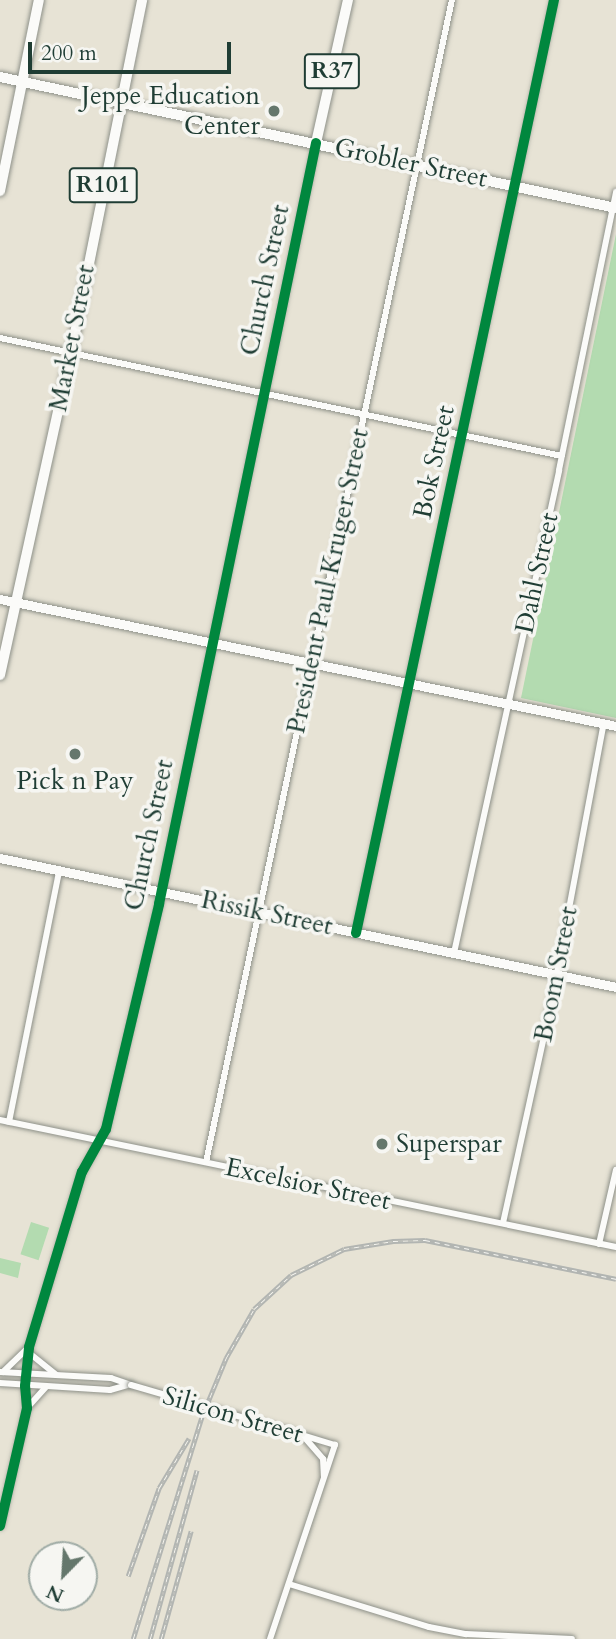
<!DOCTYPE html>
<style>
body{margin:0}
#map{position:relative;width:616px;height:1639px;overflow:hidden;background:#e7e3d5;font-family:Cardo,serif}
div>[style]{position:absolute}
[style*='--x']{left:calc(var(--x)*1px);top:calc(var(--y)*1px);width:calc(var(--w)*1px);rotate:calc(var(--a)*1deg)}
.green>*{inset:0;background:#b3dbb0;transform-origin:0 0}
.roads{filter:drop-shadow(0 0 2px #8e9189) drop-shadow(0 0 2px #8e9189)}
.street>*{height:6px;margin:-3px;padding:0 3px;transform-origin:3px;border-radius:3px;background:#fbfbf9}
.secondary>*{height:9px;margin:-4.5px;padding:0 4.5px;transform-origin:4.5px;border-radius:4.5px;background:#fbfbf9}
.primary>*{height:10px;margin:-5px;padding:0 5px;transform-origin:5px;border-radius:5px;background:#fbfbf9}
.rail>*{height:4.5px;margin-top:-2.25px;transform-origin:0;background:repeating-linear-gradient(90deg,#f6f6f2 0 5px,#b2b5b2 0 10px);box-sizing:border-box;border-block:2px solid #b2b5b2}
.bridges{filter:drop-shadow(0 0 2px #8e9189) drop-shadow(0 0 2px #8e9189)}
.street-bridge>*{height:6px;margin:-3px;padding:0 3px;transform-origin:3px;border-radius:3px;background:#fbfbf9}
.cycleway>*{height:10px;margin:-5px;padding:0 5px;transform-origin:5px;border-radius:5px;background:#00873e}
.dots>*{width:19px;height:19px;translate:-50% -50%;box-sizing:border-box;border:4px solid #f6f6f2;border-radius:50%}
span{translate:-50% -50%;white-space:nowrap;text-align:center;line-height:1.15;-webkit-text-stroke:7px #f6f6f2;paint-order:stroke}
.shield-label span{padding:2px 5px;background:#f6f6f2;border:2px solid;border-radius:5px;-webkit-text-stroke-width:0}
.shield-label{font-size:24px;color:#1f3d34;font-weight:700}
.poi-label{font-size:26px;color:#1f3d34}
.right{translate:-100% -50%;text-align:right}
.left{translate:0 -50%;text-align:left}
.street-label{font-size:26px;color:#1f3d34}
.north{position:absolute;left:28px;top:1541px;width:70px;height:70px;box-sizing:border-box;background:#f6f6f2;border:2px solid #a0aca6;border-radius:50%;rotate:204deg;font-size:19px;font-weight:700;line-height:28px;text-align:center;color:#1f3d34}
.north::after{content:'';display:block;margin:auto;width:24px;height:32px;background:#65776c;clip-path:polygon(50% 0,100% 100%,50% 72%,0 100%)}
.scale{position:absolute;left:28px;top:42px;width:203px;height:32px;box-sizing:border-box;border:4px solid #1f3d34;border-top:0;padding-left:9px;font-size:21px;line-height:24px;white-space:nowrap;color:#1f3d34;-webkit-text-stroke:5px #f6f6f2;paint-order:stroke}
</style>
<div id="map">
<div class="green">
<div style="clip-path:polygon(616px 234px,616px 718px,521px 698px)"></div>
<div style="left:31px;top:1222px;width:19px;height:34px;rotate:18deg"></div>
<div style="clip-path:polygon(0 1258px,21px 1263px,18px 1278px,0 1273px)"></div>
</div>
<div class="roads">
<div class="street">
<div style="--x:0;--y:338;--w:574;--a:11.86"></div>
<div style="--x:356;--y:933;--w:954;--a:-78.02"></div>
<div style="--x:454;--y:953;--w:494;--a:-77.7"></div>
<div style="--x:559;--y:470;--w:284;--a:-78.4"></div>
<div style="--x:0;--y:1120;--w:629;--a:11.65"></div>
<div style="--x:9;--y:1122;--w:256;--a:-78.7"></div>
<div style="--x:206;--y:1162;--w:1188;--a:-78.05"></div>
<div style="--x:503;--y:1223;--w:223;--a:-77.6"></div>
<div style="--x:551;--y:1005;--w:287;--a:-79.4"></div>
<div style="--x:599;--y:1244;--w:76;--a:-77.1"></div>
<div style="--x:28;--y:1352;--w:36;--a:39"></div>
<div style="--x:0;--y:1372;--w:111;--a:3.1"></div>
<div style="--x:111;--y:1378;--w:21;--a:19"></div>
<div style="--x:3;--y:1372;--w:35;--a:-44"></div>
<div style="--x:0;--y:1383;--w:110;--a:3.6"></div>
<div style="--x:110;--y:1390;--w:18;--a:-16"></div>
<div style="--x:27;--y:1408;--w:28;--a:-48"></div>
<div style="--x:305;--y:1438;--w:28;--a:49"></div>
<div style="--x:323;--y:1459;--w:17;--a:87"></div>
<div style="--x:0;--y:1526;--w:121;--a:-77.1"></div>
<div style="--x:27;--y:1408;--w:22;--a:-95"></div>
<div style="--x:25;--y:1386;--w:39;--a:-84"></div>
<div style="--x:29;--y:1347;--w:183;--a:-73.2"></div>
<div style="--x:82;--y:1172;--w:49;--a:-60.8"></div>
<div style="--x:106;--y:1129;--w:231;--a:-76.7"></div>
<div style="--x:159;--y:904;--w:777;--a:-78.34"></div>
<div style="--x:289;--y:1584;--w:146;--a:17.1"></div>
<div style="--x:429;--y:1627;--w:38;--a:11"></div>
<div style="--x:466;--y:1634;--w:106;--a:2.7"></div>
<div style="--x:270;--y:1639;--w:205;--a:-71.5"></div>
<div style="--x:335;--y:1445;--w:48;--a:-163.1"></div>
</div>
<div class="secondary">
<div style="--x:0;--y:599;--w:629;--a:11.65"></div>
<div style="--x:0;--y:858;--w:629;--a:11.83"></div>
</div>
<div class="primary">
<div style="--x:0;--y:77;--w:630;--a:12.01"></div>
<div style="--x:316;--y:143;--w:147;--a:-77.4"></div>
<div style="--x:0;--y:191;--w:195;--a:-78.5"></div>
<div style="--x:0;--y:675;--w:340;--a:-77.6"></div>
<div style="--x:73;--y:343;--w:350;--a:-78.6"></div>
</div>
</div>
<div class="rail">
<div style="--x:128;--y:1576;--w:93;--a:-70.6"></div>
<div style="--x:159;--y:1488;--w:58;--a:-59"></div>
<div style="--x:133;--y:1639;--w:233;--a:-72.8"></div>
<div style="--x:202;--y:1416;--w:63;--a:-67.5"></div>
<div style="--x:226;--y:1358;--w:56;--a:-60.3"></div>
<div style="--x:254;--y:1309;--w:50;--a:-42.6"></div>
<div style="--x:291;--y:1275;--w:59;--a:-26.1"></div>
<div style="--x:344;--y:1249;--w:50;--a:-9.3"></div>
<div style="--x:393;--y:1241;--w:32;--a:-2"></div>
<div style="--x:425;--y:1240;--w:195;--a:11.5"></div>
<div style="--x:150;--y:1639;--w:175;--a:-74.5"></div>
<div style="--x:161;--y:1639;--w:112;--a:-74.5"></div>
</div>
<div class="bridges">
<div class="street-bridge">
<div style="--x:131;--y:1385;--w:165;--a:16.2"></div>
</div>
</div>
<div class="cycleway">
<div style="--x:356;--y:933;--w:954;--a:-78.02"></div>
<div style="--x:0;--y:1526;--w:121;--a:-77.1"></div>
<div style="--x:27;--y:1408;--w:22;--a:-95"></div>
<div style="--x:25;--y:1386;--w:39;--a:-84"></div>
<div style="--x:29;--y:1347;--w:183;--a:-73.2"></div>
<div style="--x:82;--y:1172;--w:49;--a:-60.8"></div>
<div style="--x:106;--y:1129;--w:231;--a:-76.7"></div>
<div style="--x:159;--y:904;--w:777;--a:-78.34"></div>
</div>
<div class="dots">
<div style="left:274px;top:111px;background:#65776c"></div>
<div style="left:75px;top:754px;background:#65776c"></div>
<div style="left:382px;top:1144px;background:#65776c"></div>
</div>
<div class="shield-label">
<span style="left:332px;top:71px">R37</span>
<span style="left:103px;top:185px">R101</span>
</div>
<div class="poi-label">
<span class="right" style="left:260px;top:111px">Jeppe Education<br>Center</span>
<span style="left:75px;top:781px">Pick n Pay</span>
<span class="left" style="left:396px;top:1144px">Superspar</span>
</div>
<div class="street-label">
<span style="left:411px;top:163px;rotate:12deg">Grobler Street</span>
<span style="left:265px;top:280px;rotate:-78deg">Church Street</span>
<span style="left:72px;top:338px;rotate:-79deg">Market Street</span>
<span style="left:434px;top:462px;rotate:-78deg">Bok Street</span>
<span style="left:537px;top:573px;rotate:-78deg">Dahl Street</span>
<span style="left:328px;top:581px;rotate:-78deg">President Paul Kruger Street</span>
<span style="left:149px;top:835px;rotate:-78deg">Church Street</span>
<span style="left:267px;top:913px;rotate:12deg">Rissik Street</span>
<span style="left:556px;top:974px;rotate:-79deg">Boom Street</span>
<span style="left:308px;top:1184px;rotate:12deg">Excelsior Street</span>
<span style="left:233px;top:1415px;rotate:16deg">Silicon Street</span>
</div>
<div class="north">N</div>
<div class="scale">200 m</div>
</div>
